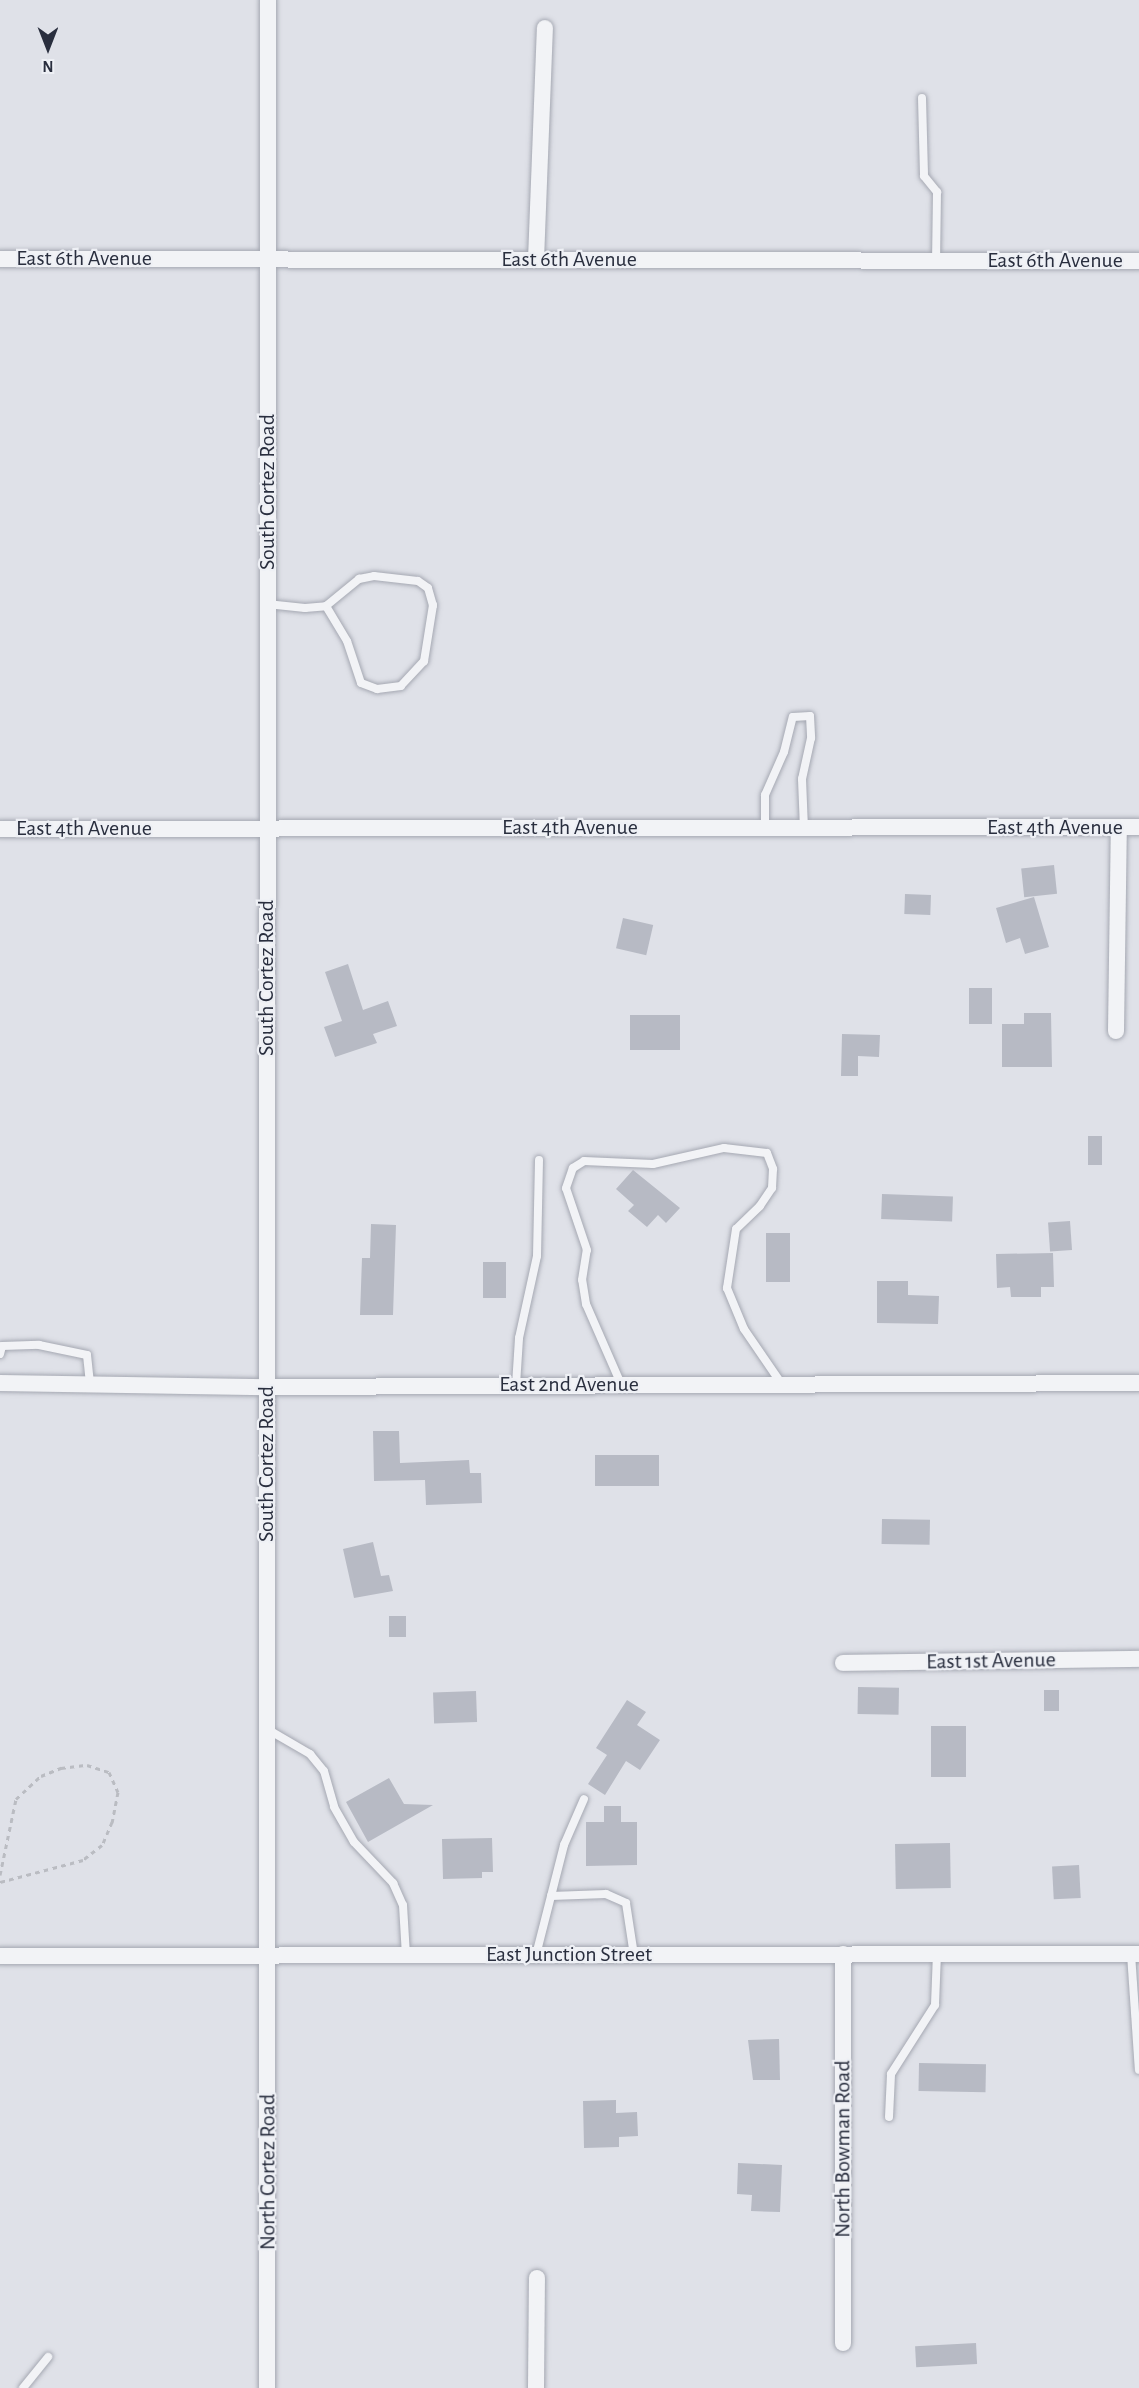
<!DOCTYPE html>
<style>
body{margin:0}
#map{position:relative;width:1139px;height:2388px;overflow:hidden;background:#dfe1e8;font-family:"Alegreya Sans",sans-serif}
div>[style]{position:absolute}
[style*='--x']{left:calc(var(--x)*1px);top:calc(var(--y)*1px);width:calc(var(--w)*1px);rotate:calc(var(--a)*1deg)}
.building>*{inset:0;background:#b7bac4;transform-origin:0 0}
.path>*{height:3px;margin-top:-1.5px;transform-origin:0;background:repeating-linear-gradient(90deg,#babcc2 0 4.5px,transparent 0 9px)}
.roads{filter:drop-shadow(0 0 2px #a5a8b2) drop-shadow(0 0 2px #a5a8b2)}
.lane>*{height:8px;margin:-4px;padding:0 4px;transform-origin:4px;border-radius:4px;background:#f2f3f6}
.street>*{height:16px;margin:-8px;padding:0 8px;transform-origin:8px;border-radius:8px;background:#f2f3f6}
span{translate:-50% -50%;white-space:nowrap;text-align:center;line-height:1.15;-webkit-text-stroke:4.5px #eef0f5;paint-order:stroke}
.street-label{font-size:22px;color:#292e3e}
.north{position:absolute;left:18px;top:18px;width:60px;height:60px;-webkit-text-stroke:4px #eef0f5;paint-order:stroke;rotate:180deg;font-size:16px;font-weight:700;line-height:24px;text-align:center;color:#292e3e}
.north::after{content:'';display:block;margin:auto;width:21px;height:27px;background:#292e3e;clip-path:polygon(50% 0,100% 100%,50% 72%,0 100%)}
</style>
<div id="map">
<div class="building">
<div style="left:1054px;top:865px;width:29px;height:33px;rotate:84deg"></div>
<div style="left:905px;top:894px;width:26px;height:20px;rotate:2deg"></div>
<div style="clip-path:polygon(1034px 897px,1049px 947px,1025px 954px,1020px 938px,1006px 943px,996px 908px)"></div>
<div style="left:623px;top:918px;width:31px;height:31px;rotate:13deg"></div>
<div style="clip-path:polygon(348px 964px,363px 1010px,388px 1001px,397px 1026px,373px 1034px,377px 1043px,335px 1057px,324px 1027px,342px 1021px,325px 972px)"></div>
<div style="left:969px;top:988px;width:23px;height:36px"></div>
<div style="clip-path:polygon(1024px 1013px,1051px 1013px,1052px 1067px,1002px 1067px,1002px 1024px,1024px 1024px)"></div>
<div style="left:680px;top:1015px;width:35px;height:50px;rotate:90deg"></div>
<div style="clip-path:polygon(842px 1034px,880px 1035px,879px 1057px,858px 1056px,858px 1076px,841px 1076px)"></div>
<div style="left:1088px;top:1136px;width:14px;height:29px"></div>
<div style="clip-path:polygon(633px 1170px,680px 1208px,666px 1223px,658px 1215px,647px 1227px,628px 1211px,634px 1205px,616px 1189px)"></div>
<div style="left:882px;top:1194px;width:71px;height:25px;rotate:2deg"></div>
<div style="left:1070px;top:1221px;width:29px;height:22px;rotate:86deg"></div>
<div style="clip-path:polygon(371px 1224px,396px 1225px,393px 1315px,360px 1315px,362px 1258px,370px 1258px)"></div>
<div style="left:766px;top:1233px;width:24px;height:49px"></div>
<div style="clip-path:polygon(1053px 1253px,1054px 1287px,1041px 1287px,1041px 1297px,1011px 1297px,1010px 1287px,997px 1288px,996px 1254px)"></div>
<div style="left:483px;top:1262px;width:23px;height:36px"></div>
<div style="clip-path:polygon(877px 1281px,908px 1281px,908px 1295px,939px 1296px,938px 1324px,877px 1323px)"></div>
<div style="clip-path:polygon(373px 1431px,399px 1431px,400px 1463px,469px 1460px,470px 1473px,481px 1473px,482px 1503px,426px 1505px,425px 1480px,374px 1481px)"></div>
<div style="left:595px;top:1455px;width:64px;height:31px"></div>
<div style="left:882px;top:1519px;width:48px;height:25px;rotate:1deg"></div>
<div style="clip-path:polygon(373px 1542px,381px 1576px,389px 1575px,393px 1591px,354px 1598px,343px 1549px)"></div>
<div style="left:389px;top:1616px;width:17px;height:21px"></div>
<div style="left:858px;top:1687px;width:41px;height:27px;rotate:1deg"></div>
<div style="left:1044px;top:1690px;width:15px;height:21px"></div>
<div style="left:476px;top:1691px;width:31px;height:43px;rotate:88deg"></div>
<div style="clip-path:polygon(627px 1700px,646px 1712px,637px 1725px,660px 1740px,640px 1770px,626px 1761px,605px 1795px,588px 1784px,607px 1755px,596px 1748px)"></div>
<div style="left:931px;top:1726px;width:35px;height:51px"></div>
<div style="clip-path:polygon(389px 1778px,404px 1804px,433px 1805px,368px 1842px,346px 1802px)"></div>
<div style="clip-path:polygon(604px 1806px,621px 1806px,621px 1822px,637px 1822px,637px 1865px,586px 1866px,586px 1822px,604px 1822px)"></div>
<div style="clip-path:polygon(492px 1838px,493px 1872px,482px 1872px,482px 1878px,443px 1879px,442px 1839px)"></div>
<div style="left:950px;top:1843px;width:45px;height:55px;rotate:89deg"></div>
<div style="left:1079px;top:1865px;width:33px;height:27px;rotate:87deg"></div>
<div style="clip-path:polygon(779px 2039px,780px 2080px,753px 2080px,748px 2040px)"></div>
<div style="left:919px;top:2063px;width:67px;height:28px;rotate:1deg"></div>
<div style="clip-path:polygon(616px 2100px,616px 2113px,637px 2112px,638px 2136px,619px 2137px,619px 2147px,584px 2148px,583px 2101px)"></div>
<div style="clip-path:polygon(738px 2163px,782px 2165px,780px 2212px,751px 2211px,752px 2195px,737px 2194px)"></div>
<div style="left:976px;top:2343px;width:21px;height:61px;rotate:87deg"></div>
</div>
<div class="path">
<div style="--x:0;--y:1875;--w:78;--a:-78.1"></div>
<div style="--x:16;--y:1799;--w:34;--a:-43"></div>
<div style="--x:41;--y:1776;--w:22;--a:-22"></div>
<div style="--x:61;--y:1768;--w:26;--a:-7"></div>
<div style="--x:87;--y:1765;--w:23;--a:18"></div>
<div style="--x:109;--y:1772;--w:22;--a:66"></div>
<div style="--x:118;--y:1792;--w:31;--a:101"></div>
<div style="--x:112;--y:1822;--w:25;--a:113"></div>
<div style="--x:102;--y:1845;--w:24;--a:142"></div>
<div style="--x:83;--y:1860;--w:86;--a:165.2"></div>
</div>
<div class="roads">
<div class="lane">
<div style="--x:922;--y:98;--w:78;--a:88.5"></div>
<div style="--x:924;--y:176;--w:21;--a:51"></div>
<div style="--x:937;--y:192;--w:69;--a:90.8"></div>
<div style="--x:267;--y:604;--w:38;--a:6"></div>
<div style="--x:305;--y:608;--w:21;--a:-5"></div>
<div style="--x:326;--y:606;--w:43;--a:-39.3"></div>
<div style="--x:359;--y:579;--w:15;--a:-11"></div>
<div style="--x:374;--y:576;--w:44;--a:6.5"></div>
<div style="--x:418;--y:581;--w:12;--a:35"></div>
<div style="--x:428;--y:588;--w:18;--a:74"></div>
<div style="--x:433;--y:605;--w:57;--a:99.1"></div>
<div style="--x:424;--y:661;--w:34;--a:133"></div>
<div style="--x:401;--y:686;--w:24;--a:173"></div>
<div style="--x:377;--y:689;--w:17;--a:-159"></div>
<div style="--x:361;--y:683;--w:44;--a:-108.4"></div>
<div style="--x:347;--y:641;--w:41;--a:-121"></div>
<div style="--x:765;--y:828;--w:33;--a:-90"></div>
<div style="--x:765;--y:795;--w:47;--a:-66.2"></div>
<div style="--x:784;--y:752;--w:36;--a:-76"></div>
<div style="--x:793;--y:717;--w:17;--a:-3"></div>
<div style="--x:810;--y:716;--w:22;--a:87"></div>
<div style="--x:811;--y:738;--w:42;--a:102.4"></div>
<div style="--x:802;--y:779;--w:49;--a:87.7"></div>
<div style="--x:0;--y:1354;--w:8;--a:-76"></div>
<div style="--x:2;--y:1346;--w:37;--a:-2"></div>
<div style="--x:39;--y:1345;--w:49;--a:11.8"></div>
<div style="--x:87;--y:1355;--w:29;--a:84"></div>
<div style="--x:621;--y:1384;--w:87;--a:-113.6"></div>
<div style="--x:586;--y:1304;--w:24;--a:-99"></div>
<div style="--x:582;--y:1280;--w:30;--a:-81"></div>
<div style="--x:587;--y:1250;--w:65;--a:-108.7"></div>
<div style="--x:566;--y:1188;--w:21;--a:-71"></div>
<div style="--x:573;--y:1168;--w:13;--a:-32"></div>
<div style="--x:584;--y:1161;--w:69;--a:2.5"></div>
<div style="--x:653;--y:1164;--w:73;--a:-12.7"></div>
<div style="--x:724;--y:1148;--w:43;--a:6.6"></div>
<div style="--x:767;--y:1153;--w:17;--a:69"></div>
<div style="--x:773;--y:1169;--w:19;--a:93"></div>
<div style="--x:772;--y:1188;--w:22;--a:124"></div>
<div style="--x:760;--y:1206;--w:33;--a:136"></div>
<div style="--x:736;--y:1229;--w:60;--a:98.7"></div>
<div style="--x:727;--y:1288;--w:44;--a:67.5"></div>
<div style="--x:744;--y:1329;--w:65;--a:55.6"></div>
<div style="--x:516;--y:1385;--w:47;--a:-86.3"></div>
<div style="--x:519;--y:1338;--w:84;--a:-77.6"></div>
<div style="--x:537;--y:1256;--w:96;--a:-88.8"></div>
<div style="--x:267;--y:1729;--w:50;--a:30.2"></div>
<div style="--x:310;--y:1754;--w:22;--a:51"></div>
<div style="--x:324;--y:1771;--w:37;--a:74"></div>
<div style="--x:334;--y:1807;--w:40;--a:60.3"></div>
<div style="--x:354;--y:1842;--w:57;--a:46.4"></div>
<div style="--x:393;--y:1883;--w:24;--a:66"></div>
<div style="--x:403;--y:1905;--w:50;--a:86.6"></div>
<div style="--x:551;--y:1896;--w:55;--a:-2.1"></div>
<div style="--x:606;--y:1894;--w:22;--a:24"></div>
<div style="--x:626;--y:1903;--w:53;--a:81.3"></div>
<div style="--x:1131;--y:1954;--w:116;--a:86.1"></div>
<div style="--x:536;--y:1955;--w:114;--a:-75.7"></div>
<div style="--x:564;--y:1845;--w:50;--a:-66.5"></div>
<div style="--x:889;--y:2117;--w:43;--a:-87.3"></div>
<div style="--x:891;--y:2074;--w:82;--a:-57.5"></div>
<div style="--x:935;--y:2005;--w:51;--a:-87.8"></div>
<div style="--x:23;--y:2388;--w:40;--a:-51"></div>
</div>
<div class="street">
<div style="--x:0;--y:259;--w:1139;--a:0.1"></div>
<div style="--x:536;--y:260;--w:232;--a:-87.8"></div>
<div style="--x:0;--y:829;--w:1139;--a:-0.1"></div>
<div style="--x:1116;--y:1031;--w:204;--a:-89.2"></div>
<div style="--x:0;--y:1383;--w:267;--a:0.9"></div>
<div style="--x:267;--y:1387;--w:872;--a:-0.26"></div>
<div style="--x:843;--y:1663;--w:296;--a:-0.8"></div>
<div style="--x:843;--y:1954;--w:389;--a:90"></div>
<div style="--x:0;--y:1956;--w:1139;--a:-0.1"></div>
<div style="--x:267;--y:2388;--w:2388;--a:-89.98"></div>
<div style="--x:536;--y:2388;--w:110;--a:-89.5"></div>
</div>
</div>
<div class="street-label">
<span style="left:84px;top:259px">East 6th Avenue</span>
<span style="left:569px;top:260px">East 6th Avenue</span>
<span style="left:1055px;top:261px">East 6th Avenue</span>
<span style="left:268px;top:492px;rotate:-90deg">South Cortez Road</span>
<span style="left:570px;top:828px">East 4th Avenue</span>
<span style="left:1055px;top:828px">East 4th Avenue</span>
<span style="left:84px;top:829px">East 4th Avenue</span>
<span style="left:267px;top:978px;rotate:-90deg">South Cortez Road</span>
<span style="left:569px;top:1385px">East 2nd Avenue</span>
<span style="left:267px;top:1464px;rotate:-90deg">South Cortez Road</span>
<span style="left:991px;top:1661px;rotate:-1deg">East 1st Avenue</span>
<span style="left:569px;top:1955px">East Junction Street</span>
<span style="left:843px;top:2149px;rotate:-90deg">North Bowman Road</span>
<span style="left:268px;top:2172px;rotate:-90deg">North Cortez Road</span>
</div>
<div class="north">N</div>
</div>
